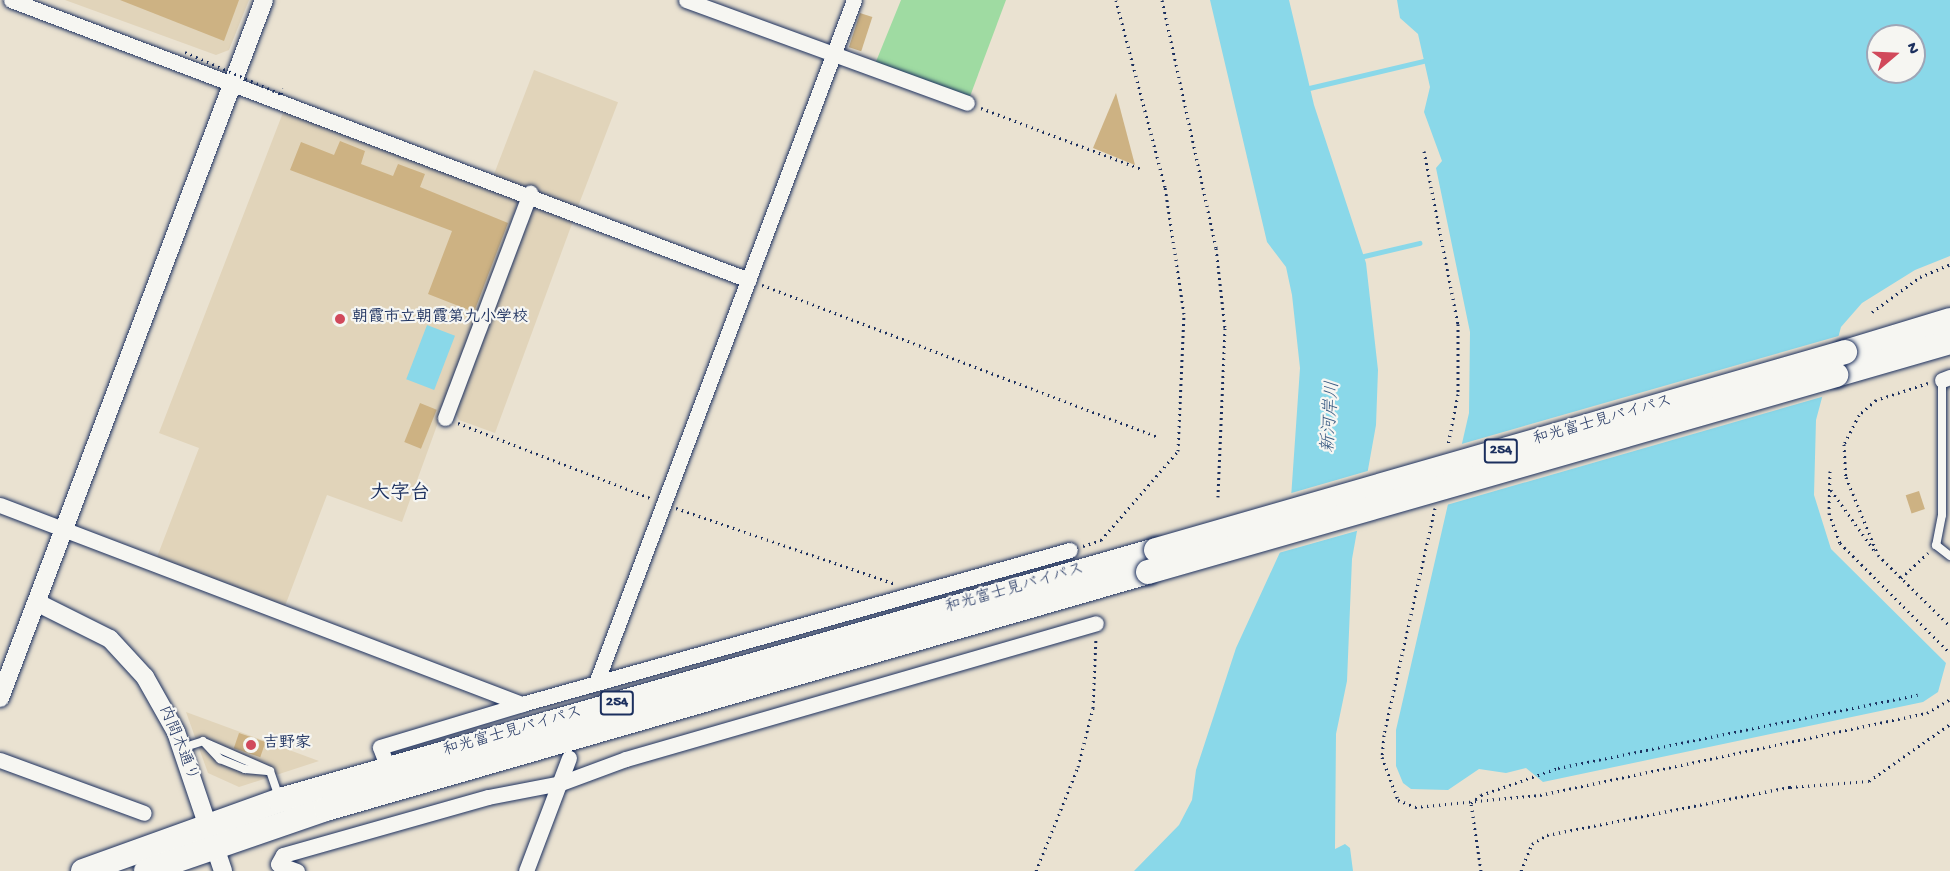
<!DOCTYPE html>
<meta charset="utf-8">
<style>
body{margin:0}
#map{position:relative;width:1950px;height:871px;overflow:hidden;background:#eae2d1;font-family:"Gochi Hand","Klee One",sans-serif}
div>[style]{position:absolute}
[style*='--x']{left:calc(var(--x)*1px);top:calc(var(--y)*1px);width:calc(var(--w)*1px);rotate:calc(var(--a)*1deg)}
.built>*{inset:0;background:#e1d4ba;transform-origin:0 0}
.green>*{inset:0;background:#9fdba2}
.water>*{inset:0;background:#8ad8e9;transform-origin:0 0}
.pier>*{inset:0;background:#eae2d1}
.stream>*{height:4.5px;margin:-2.25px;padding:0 2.25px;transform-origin:2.25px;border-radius:2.25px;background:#8ad8e9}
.building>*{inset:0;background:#cdb283;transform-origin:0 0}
.minor-tunnel>*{height:15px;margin-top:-7.5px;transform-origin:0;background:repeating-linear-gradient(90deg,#c1beba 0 15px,transparent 0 23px)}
.path>*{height:3px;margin-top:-1.5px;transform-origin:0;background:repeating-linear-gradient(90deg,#1b2f5e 0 1.5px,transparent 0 6px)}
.roads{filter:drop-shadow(0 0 2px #1b2f5e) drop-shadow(0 0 2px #1b2f5e)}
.service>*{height:8px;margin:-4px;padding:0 4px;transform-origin:4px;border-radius:4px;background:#f6f6f2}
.minor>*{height:15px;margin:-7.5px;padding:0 7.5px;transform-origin:7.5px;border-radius:7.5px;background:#f6f6f2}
.tertiary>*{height:18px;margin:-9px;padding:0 9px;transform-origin:9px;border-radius:9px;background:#f6f6f2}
.trunk>*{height:24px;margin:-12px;padding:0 12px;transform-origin:12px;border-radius:12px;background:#f6f6f2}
.path-bridge>*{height:3px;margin-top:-1.5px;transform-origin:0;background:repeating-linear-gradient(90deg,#1b2f5e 0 1.5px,transparent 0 6px)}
.bridges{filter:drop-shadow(0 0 2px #1b2f5e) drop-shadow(0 0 2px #1b2f5e)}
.trunk-bridge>*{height:24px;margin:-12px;padding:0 12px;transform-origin:12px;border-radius:12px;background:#f6f6f2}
.dots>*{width:16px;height:16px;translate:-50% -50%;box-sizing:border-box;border:3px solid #f6f6f2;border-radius:50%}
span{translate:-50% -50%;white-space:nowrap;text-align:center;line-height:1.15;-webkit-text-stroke:4.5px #f6f6f2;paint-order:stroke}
.shield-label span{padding:2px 4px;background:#f6f6f2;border:2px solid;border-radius:4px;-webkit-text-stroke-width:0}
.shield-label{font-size:15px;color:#1b2f5e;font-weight:700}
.poi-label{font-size:16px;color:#1b2f5e;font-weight:700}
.left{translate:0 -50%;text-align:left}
.street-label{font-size:16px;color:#1b2f5e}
.water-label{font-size:18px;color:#375981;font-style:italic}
.quarter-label{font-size:20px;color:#1b2f5e;font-weight:700}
.north{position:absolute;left:1866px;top:24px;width:60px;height:60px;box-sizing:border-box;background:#f6f6f2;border:2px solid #9ea6b7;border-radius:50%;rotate:71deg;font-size:16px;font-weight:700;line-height:24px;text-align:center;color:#1b2f5e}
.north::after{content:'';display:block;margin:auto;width:21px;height:27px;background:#d1495b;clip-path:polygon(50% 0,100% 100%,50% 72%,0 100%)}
</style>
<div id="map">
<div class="built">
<div style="clip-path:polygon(65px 0,249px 0,229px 50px,216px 55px)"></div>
<div style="left:534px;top:70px;width:90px;height:113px;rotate:21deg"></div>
<div style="clip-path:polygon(284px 110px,519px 199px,402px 522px,327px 495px,285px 606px,157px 557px,199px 448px,159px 433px)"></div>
<div style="clip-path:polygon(529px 206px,573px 221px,495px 433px,459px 420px,455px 412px)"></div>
<div style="clip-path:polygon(186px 712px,319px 761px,239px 787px,208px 773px)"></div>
</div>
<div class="green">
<div style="clip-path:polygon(901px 0,1006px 0,969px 99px,875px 64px)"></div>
</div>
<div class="water">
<div style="clip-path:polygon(1210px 0,1289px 0,1314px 105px,1366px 263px,1378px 370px,1376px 425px,1352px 559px,1347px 681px,1336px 734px,1335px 849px,1345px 844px,1350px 848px,1353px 871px,1134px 871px,1179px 825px,1192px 800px,1196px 770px,1236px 648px,1281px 550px,1291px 498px,1300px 368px,1292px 295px,1286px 267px,1267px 242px)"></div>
<div style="clip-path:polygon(evenodd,1397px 0,1950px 0,1950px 256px,1915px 270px,1862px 303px,1841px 327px,1816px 420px,1814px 495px,1831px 549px,1946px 663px,1938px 692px,1923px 702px,1543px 782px,1526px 768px,1506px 773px,1479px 769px,1448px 790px,1411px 789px,1403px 783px,1396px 766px,1396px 730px,1469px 413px,1470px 332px,1436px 168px,1442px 161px,1424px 112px,1430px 87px,1418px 34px,1400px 18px,1397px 0,1878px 36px,1914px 36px,1914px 72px,1878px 72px,1878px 36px)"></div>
<div style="left:427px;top:325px;width:30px;height:58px;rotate:21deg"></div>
</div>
<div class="pier">
<div style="clip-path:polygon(1842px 335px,1825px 396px,1443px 506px,1458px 445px)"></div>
<div style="clip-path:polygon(1371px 470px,1360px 530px,1275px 554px,1288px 494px)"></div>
</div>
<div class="stream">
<div style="--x:1305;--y:89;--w:126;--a:-13.3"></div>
<div style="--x:1360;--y:257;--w:61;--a:-13.3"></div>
</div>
<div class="building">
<div style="clip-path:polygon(120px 0,239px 0,224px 41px)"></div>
<div style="left:860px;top:13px;width:13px;height:36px;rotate:18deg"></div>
<div style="clip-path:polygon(1116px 93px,1135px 165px,1093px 148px)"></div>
<div style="clip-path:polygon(340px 141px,365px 151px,361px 164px,393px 176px,398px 164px,425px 174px,420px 187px,508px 223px,474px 312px,428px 294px,452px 231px,290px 170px,301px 142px,334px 155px)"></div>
<div style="left:420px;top:403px;width:18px;height:42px;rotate:22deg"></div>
<div style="left:1919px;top:491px;width:19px;height:14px;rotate:72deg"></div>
<div style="left:239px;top:733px;width:28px;height:16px;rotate:19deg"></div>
</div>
<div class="minor-tunnel">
<div style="--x:584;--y:717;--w:36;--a:-71"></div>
</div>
<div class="path">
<div style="--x:1162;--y:0;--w:254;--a:77.7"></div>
<div style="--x:1216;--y:248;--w:81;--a:83.6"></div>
<div style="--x:1225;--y:328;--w:169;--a:92.4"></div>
<div style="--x:981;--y:108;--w:172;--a:20.8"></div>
<div style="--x:1424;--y:151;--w:176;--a:78.9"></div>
<div style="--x:1458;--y:324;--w:70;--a:90"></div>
<div style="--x:1458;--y:394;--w:52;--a:101.1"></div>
<div style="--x:762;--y:285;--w:424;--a:21"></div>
<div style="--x:1872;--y:312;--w:59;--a:-36.1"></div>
<div style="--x:1920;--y:277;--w:33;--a:-23"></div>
<div style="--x:1928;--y:383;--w:55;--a:161.9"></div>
<div style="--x:1876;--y:400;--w:23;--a:139"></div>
<div style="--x:1859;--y:415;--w:33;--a:117"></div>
<div style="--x:1844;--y:444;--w:33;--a:87"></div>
<div style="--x:1846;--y:477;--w:84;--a:67.7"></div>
<div style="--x:1878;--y:555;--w:101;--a:44.6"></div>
<div style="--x:458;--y:423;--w:206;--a:21.3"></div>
<div style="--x:1830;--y:471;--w:42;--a:91.4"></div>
<div style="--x:1829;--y:513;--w:32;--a:70"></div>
<div style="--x:1840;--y:543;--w:156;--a:45"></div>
<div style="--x:1831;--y:490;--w:77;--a:54.5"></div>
<div style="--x:676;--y:508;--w:230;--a:19.1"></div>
<div style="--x:1435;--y:508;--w:233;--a:102.7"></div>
<div style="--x:1384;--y:735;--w:22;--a:95"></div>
<div style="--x:1382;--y:757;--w:46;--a:69.6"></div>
<div style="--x:1398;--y:800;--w:18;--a:22"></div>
<div style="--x:1415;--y:807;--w:126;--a:-5.5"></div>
<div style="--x:1540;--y:795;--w:396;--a:-12"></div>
<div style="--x:1927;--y:713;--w:27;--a:-31"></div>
<div style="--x:1083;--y:546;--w:19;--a:-18"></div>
<div style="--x:1101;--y:540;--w:118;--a:-49.1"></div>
<div style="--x:1178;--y:451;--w:137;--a:-87.5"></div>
<div style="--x:1184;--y:314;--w:128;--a:-98.5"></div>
<div style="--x:1165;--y:187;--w:193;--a:-104.7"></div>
<div style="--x:1901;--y:578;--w:37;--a:-43"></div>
<div style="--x:1036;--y:871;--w:112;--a:-68"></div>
<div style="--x:1078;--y:767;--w:61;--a:-75.7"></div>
<div style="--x:1093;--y:708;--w:71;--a:-87.6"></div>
<div style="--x:1481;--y:871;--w:69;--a:-98.4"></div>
<div style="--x:1471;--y:803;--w:13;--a:-39"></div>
<div style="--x:1481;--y:795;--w:82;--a:-19.3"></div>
<div style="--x:1558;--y:768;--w:367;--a:-11.5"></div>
<div style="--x:1521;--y:871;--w:29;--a:-68"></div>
<div style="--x:1532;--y:844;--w:17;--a:-31"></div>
<div style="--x:1547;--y:835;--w:248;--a:-11.2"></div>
<div style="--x:1790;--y:787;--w:79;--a:-4.3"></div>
<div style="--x:1869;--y:781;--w:99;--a:-35.1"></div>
</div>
<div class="roads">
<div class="service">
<div style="--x:1942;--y:380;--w:135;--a:90"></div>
<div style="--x:1942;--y:515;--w:31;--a:101"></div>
<div style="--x:1936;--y:545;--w:18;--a:38"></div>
<div style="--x:206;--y:743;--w:70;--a:23.6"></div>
<div style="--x:182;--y:748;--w:22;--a:-18"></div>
<div style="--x:203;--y:741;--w:25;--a:47"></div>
<div style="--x:220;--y:759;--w:27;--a:22"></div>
<div style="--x:245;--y:769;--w:25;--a:5"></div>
<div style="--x:270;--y:771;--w:28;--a:71"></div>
</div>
<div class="minor">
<div style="--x:11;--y:0;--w:789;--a:20.78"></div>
<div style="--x:686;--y:0;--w:299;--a:20.1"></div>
<div style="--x:1942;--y:380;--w:9;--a:-21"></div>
<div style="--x:445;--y:418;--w:241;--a:-69.3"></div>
<div style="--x:0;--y:505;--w:559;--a:20.87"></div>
<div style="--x:522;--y:704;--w:569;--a:-15.7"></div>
<div style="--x:596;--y:683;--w:730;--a:-69.31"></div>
<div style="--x:0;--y:760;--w:153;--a:20.2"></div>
<div style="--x:388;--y:768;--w:22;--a:-111"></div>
<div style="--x:380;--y:747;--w:148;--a:-16.8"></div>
<div style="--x:297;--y:871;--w:20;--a:-160"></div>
<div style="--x:278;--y:864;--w:10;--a:-61"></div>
<div style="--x:283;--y:855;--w:213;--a:-15.8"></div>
<div style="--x:488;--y:797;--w:74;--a:-10.9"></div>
<div style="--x:561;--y:783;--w:69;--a:-20.3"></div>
<div style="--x:626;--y:759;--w:489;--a:-16.1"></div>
<div style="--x:526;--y:871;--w:121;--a:-69.2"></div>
</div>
<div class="tertiary">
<div style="--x:38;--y:603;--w:80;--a:26.6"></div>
<div style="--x:110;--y:639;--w:52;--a:47.4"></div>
<div style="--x:145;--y:677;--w:63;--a:60.6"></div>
<div style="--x:176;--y:732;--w:147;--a:71.3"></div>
<div style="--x:0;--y:698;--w:746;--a:-69.28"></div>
</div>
<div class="trunk">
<div style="--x:1845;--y:352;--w:110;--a:-16.9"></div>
<div style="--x:1836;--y:375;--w:119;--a:-16.1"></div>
<div style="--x:83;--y:871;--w:209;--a:-19.8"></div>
<div style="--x:280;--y:800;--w:911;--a:-15.93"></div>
<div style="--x:146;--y:871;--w:190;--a:-19"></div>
<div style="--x:326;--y:809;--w:855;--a:-16.08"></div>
</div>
</div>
<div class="path-bridge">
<div style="--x:185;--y:52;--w:105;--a:23.6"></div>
<div style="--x:281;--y:94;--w:6;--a:-72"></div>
</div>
<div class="bridges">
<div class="trunk-bridge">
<div style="--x:1156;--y:550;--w:717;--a:-16.03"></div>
<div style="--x:1148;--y:572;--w:716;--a:-15.98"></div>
</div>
</div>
<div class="dots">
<div style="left:340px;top:319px;background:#d1495b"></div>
<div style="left:251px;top:745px;background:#d1495b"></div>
</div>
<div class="shield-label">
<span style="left:1501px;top:451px">254</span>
<span style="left:617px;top:703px">254</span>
</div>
<div class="poi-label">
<span class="left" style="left:352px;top:319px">朝霞市立朝霞第九小学校</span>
<span class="left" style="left:263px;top:745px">吉野家</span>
</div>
<div class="street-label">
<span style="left:1603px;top:422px;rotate:-16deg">和光富士見バイパス</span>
<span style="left:1015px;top:590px;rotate:-16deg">和光富士見バイパス</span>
<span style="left:513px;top:733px;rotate:-16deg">和光富士見バイパス</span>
<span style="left:177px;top:744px;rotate:68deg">内間木通り</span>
</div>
<div class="water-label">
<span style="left:1332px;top:417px;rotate:-86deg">新河岸川</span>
</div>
<div class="quarter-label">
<span style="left:400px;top:494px">大字台</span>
</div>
<div class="north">N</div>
</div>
